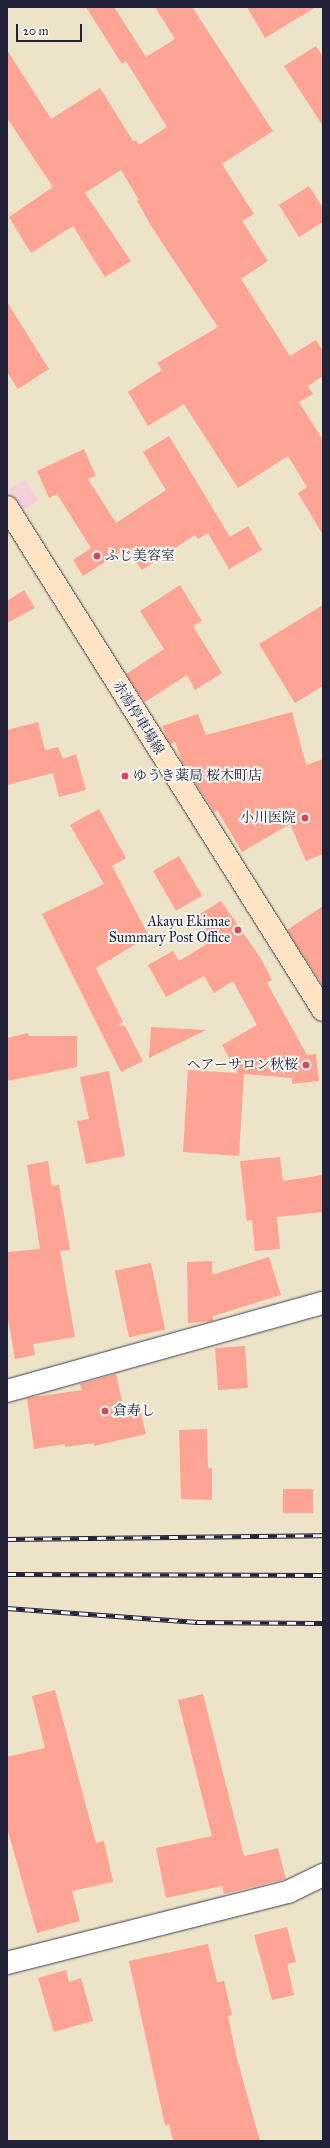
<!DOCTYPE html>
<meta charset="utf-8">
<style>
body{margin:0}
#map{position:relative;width:330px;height:2148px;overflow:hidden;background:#ede3c8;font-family:"IM FELL Great Primer","Noto Serif JP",serif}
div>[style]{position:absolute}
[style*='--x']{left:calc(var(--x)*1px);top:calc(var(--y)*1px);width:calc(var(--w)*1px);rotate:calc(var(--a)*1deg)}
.built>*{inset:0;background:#f5cfda;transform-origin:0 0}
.building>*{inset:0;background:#fda495;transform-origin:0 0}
.roads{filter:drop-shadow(0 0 1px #403f50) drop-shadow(0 0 1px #403f50)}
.minor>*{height:22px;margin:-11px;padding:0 11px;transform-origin:11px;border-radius:11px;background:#fff}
.tertiary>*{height:22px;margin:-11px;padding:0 11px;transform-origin:11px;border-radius:11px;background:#fff}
.secondary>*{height:22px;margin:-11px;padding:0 11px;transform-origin:11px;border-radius:11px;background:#fee4c5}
.rail>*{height:4.5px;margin-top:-2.25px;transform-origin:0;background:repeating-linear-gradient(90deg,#f6f6f2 0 9px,#22223b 0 18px);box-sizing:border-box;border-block:1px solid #22223b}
.dots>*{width:11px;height:11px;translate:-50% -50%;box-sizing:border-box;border:2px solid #f6f6f2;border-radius:50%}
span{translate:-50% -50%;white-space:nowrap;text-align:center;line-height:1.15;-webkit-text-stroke:4px #f6f6f2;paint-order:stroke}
.poi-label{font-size:14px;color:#22223b}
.left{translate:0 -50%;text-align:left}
.right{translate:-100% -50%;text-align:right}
.street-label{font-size:14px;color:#22223b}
.frame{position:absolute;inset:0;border:8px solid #22223b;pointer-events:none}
.scale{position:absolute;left:16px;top:24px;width:66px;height:18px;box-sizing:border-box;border:2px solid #22223b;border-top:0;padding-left:5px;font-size:12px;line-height:14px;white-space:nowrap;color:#22223b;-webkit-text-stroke:3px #f6f6f2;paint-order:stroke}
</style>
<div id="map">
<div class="built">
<div style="left:25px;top:480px;width:24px;height:19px;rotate:57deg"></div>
</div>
<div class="building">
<div style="clip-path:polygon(86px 7px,114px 7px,146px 57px,175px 39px,155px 7px,192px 7px,273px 131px,222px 164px,254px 214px,242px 221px,268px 261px,241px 279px,290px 356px,316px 340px,323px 351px,323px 376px,308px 386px,313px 394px,299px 402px,323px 440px,323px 535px,298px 493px,307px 487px,288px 456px,238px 488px,184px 404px,148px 426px,128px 392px,162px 370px,157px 363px,218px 327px,153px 229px,137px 201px,139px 200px,121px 170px,85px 193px,131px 261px,105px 277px,73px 226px,31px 253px,9px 217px,53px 187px,7px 118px,7px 50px,51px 119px,100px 88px,133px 141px,136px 140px,139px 145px,167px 127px,126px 61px,122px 64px)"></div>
<div style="clip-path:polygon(247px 7px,316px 7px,265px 38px)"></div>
<div style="clip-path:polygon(316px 46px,323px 57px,323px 126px,284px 66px)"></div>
<div style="clip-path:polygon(309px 186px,323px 208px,323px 222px,299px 237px,279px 205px)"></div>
<div style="clip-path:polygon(7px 302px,49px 369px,18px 389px,7px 372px)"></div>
<div style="clip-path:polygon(169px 436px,230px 537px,248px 526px,262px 550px,229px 569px,208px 533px,198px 539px,195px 535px,142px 570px,127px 548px,83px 576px,73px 560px,91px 548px,57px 494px,49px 498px,37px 471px,84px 449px,96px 476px,88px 479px,116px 523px,166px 490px,143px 452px)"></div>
<div style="clip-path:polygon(180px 585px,202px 621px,193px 626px,222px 673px,195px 690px,187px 675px,145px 702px,126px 674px,164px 649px,140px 611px)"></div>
<div style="clip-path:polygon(24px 590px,35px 608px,7px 623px,7px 601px)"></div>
<div style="clip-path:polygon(323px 605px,323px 686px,295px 703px,259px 644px)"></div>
<div style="clip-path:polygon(292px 712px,306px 765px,323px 759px,323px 854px,306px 861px,290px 824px,242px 852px,217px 810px,214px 812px,182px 762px,175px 742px,170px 744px,162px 726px,198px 714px,206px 735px)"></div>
<div style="clip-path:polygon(38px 722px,45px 750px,58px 747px,63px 759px,76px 754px,86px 790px,59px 797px,53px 773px,7px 785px,7px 730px)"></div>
<div style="clip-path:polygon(99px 809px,126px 858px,112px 866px,149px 936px,96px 968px,123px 1022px,117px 1025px,125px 1026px,143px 1061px,121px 1072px,42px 914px,104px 884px,70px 825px)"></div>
<div style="left:179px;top:856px;width:46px;height:30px;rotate:60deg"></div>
<div style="clip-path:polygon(221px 901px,260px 957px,272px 980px,267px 983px,307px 1055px,316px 1054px,319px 1081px,292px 1084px,292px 1078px,244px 1074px,239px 1156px,183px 1152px,188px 1070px,238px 1073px,222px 1045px,257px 1025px,233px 981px,214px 993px,204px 976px,166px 997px,148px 965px,173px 951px,179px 961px,212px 941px,198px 915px)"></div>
<div style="clip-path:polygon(323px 906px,323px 986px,287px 930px)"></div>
<div style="clip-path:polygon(151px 1027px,206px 1030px,149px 1058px)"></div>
<div style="clip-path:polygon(28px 1033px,29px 1036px,77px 1036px,77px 1067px,7px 1081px,7px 1038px)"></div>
<div style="clip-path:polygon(109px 1071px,125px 1156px,86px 1164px,77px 1121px,89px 1119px,80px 1077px)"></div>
<div style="clip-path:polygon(280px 1157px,283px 1181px,323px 1175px,323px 1212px,277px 1217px,280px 1249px,255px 1251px,252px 1220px,247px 1221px,240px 1161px)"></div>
<div style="clip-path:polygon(48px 1161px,52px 1186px,59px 1185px,70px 1250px,60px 1251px,75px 1337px,33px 1344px,35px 1355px,15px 1359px,7px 1313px,7px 1252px,40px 1249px,27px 1165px)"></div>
<div style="clip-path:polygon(269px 1257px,281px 1295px,213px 1316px,213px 1321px,188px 1323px,187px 1262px,212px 1261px,212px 1275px)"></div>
<div style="left:151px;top:1263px;width:68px;height:37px;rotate:78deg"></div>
<div style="left:245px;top:1346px;width:42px;height:30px;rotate:86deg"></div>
<div style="clip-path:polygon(116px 1374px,125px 1414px,140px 1410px,146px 1434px,94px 1446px,94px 1443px,65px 1447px,65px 1444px,34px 1449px,27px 1398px,82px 1390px,80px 1384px)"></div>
<div style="clip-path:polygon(207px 1429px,208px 1468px,212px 1468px,212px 1500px,181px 1499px,179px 1430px)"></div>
<div style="left:283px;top:1489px;width:30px;height:24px"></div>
<div style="clip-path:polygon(55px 1690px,96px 1843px,104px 1841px,113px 1882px,72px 1891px,80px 1921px,37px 1933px,7px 1828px,7px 1757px,45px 1748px,32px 1696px)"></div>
<div style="clip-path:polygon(203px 1694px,244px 1856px,278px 1848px,286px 1879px,224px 1894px,222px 1886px,166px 1898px,156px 1848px,212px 1836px,178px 1700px)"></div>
<div style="clip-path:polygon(287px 1927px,296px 1962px,287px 1964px,294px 1995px,272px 2000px,254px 1935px)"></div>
<div style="clip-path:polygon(208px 1944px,217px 1982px,224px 1981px,232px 2015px,228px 2016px,236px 2055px,260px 2141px,173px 2141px,169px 2124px,165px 2125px,129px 1961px)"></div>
<div style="clip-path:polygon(66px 1970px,69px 1982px,81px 1978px,93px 2021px,54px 2032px,38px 1978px)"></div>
</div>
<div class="roads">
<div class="minor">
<div style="--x:7;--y:1963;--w:290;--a:-14.2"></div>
<div style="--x:288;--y:1892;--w:39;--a:-26"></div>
</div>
<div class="tertiary">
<div style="--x:7;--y:1391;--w:328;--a:-15.6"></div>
</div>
<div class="secondary">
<div style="--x:7;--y:507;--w:594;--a:57.86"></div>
</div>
</div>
<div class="rail">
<div style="--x:7;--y:1539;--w:316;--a:-0.7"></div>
<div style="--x:7;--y:1574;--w:316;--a:0.2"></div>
<div style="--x:7;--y:1608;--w:191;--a:4.2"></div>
<div style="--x:197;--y:1622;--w:126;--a:0.5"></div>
</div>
<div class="dots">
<div style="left:97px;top:556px;background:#d1495b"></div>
<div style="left:125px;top:776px;background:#d1495b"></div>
<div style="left:305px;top:818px;background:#d1495b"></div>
<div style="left:238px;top:930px;background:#d1495b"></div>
<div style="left:306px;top:1065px;background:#d1495b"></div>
<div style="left:105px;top:1411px;background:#d1495b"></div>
</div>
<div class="poi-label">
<span class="left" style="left:105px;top:556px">ふじ美容室</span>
<span class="left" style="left:133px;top:776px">ゆうき薬局 桜木町店</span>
<span class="right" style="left:296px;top:818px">小川医院</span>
<span class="right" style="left:230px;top:930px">Akayu Ekimae<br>Summary Post Office</span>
<span class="right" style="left:298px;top:1065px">ヘアーサロン秋桜</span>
<span class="left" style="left:113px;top:1411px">倉寿し</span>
</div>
<div class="street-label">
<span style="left:138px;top:718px;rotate:58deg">赤湯停車場線</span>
</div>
<div class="frame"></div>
<div class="scale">20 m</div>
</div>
